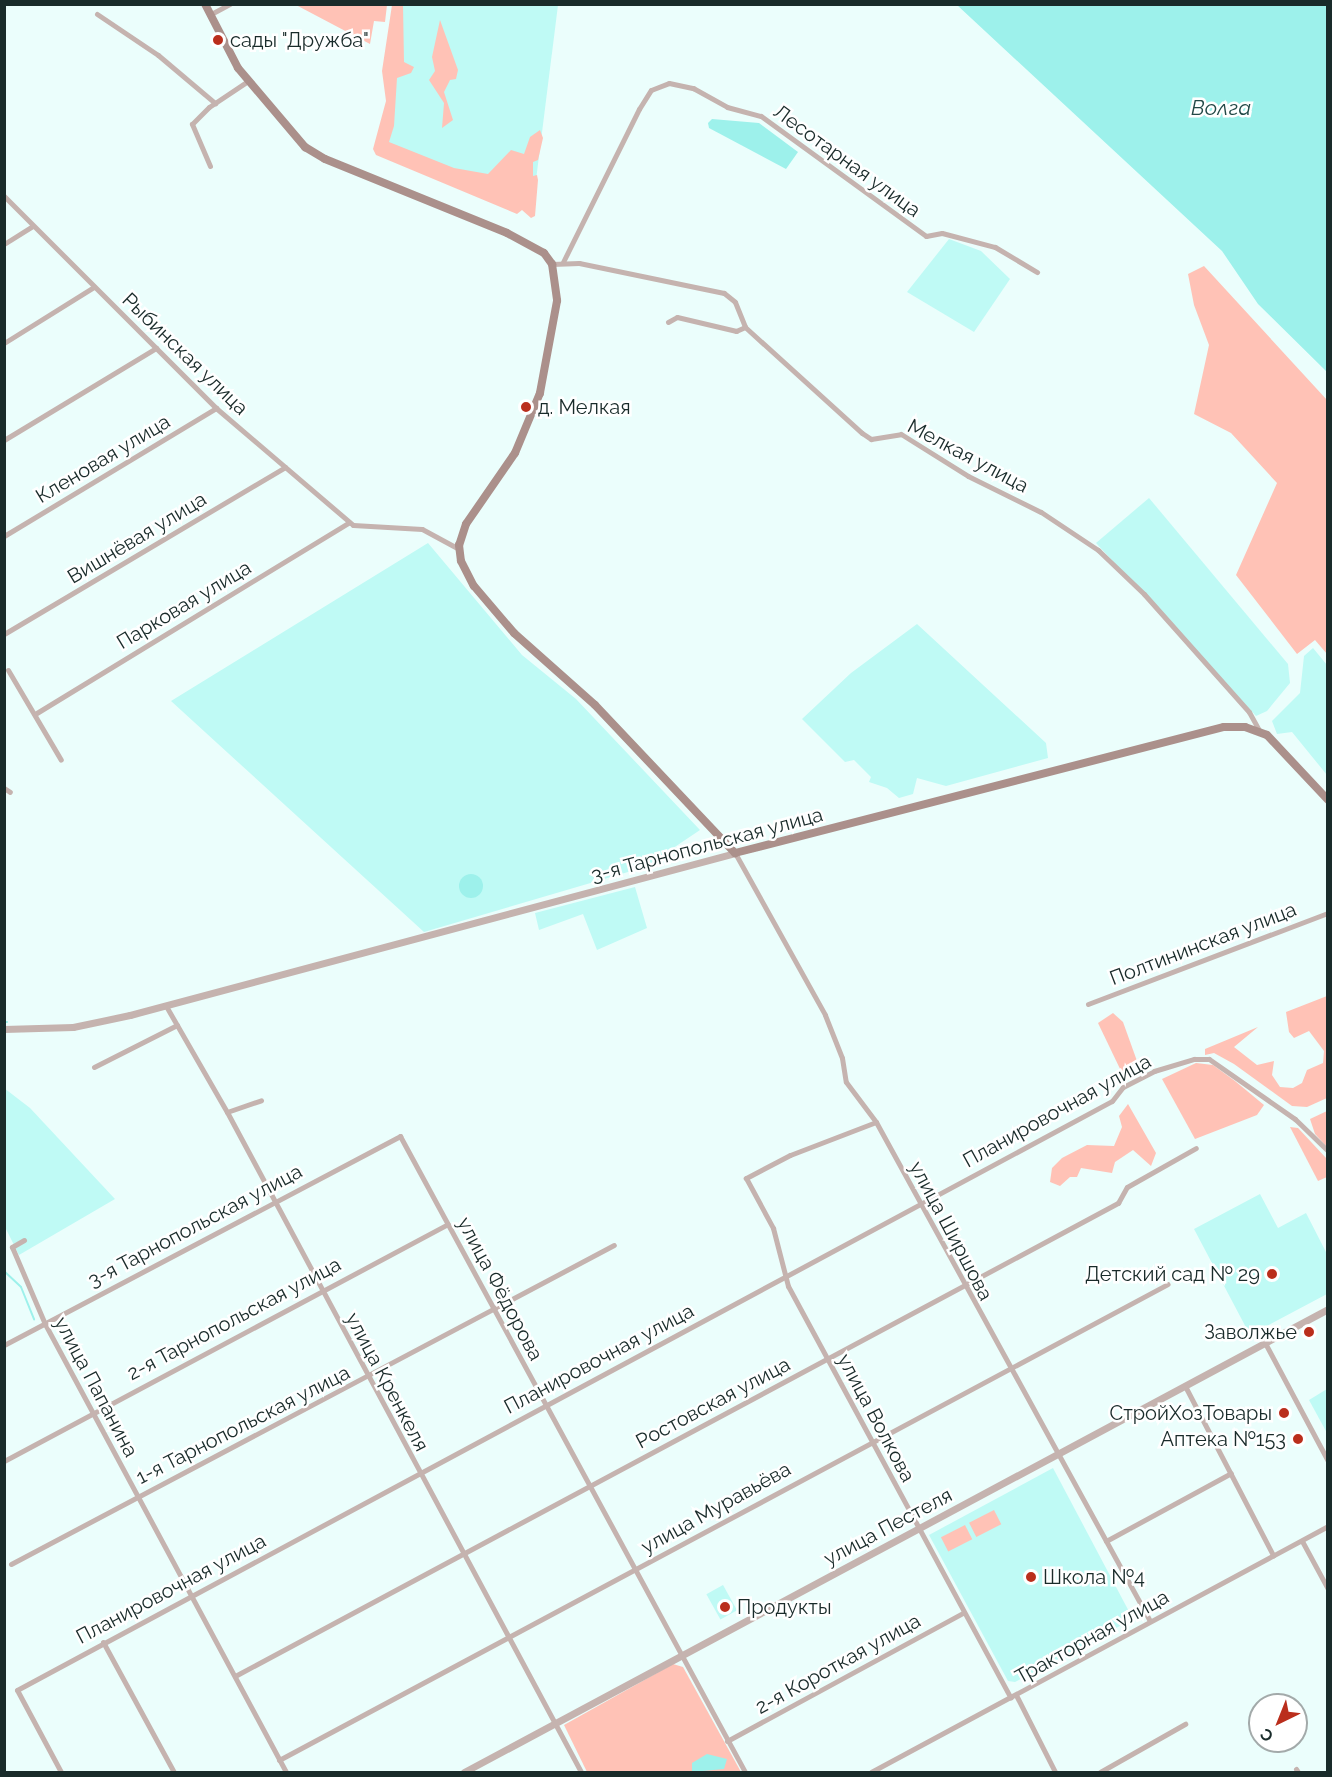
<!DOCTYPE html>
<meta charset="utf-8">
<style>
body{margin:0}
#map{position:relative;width:1332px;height:1777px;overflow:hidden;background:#ebfefc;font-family:Raleway,sans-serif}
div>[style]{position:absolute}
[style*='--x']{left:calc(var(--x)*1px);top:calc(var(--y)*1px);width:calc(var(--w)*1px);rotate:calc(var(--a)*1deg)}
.built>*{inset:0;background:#bffaf5;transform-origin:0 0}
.green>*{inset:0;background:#ffc2b6;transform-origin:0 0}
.water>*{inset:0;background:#9df1eb}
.round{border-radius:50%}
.stream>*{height:2px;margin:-1px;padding:0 1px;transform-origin:1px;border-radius:1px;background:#9df1eb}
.minor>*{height:5px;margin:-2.5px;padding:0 2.5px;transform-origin:2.5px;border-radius:2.5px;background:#c5b3af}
.tertiary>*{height:7px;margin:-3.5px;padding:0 3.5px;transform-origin:3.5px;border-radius:3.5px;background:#c5b3af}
.secondary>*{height:8px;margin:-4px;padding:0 4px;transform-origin:4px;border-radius:4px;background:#ab908b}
.dots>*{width:16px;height:16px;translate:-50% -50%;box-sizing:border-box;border:3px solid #fff;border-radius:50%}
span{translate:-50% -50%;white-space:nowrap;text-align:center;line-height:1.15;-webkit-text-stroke:5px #fff;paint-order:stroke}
.poi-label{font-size:20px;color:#192b2a}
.left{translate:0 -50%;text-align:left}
.right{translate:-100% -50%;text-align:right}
.street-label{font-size:20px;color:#192b2a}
.water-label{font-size:21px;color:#224947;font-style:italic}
.frame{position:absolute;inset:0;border:6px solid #192b2a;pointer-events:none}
.north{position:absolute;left:1248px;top:1693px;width:60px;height:60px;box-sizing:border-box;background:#fff;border:2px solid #a3aaaa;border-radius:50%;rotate:223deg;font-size:16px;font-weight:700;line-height:24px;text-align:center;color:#192b2a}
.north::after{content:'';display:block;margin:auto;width:21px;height:27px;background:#ba2e1c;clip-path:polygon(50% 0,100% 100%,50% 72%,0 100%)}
</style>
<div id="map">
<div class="built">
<div style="clip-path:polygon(398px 5px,558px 5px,533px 204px,384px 149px)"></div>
<div style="clip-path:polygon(949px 239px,981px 251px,1010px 279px,974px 332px,907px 292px)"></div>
<div style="clip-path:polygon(1149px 498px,1288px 664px,1290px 683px,1267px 711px,1256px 716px,1096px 543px)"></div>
<div style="clip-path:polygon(428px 543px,522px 655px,576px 699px,700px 830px,645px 867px,424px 932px,171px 701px)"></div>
<div style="clip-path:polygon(917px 624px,1046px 743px,1048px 758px,946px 786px,917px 778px,913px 794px,899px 798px,887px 788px,869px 782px,871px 777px,854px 760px,845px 762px,802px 719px,851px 673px)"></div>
<div style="clip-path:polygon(1313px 648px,1327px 665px,1327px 775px,1292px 732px,1277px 734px,1272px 721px,1300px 693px,1304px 656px)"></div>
<div style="clip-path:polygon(635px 887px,647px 928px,597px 950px,583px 914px,539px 930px,535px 913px)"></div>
<div style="clip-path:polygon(4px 1088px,30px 1108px,115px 1199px,19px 1255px,5px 1227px)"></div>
<div style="clip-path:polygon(1260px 1194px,1278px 1228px,1306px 1213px,1327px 1254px,1327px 1294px,1250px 1335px,1194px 1229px)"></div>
<div style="clip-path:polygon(1327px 1389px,1327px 1433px,1309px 1400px)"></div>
<div style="clip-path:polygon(1053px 1468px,1133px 1619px,1015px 1682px,1008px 1681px,929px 1535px)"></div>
<div style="left:723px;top:1585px;width:29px;height:19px;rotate:61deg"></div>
</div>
<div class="green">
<div style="clip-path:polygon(296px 5px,387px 5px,385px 22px,374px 21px,370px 44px)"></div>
<div style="clip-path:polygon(392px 5px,403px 5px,404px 62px,414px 67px,411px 73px,397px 78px,394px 126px,389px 142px,454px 168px,488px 174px,511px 150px,524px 154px,530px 137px,540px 130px,543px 138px,538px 160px,533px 162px,533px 176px,537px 175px,538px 180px,535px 216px,531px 218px,522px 210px,517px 214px,376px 155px,373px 149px,386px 101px,382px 71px)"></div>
<div style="clip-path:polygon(440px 20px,458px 70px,456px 79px,450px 80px,444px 92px,453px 120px,442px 128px,444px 103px,429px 80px,435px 71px,432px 57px)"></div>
<div style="clip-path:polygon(1204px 266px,1327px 400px,1327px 654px,1315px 640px,1297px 654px,1236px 575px,1277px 483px,1231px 433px,1194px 414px,1209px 345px,1194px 305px,1188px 274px)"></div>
<div style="clip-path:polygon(1327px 996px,1327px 1098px,1307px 1107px,1292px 1106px,1234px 1064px,1214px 1053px,1205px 1055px,1205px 1049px,1258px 1027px,1234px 1047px,1257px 1065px,1274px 1061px,1272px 1075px,1280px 1087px,1293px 1088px,1302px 1083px,1307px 1070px,1323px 1063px,1324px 1051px,1309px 1031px,1294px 1038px,1289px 1032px,1286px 1012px)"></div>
<div style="clip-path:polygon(1113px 1013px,1123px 1022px,1137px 1061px,1122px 1073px,1098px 1023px)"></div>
<div style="clip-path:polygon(1196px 1063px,1213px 1065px,1235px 1081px,1264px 1105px,1257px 1115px,1195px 1139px,1162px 1079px)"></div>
<div style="clip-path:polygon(1128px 1104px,1156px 1153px,1151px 1166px,1133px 1150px,1115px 1162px,1112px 1173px,1081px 1168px,1077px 1177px,1070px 1177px,1060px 1186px,1050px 1182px,1052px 1168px,1062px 1158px,1087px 1145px,1114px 1146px,1122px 1127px,1119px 1116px)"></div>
<div style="clip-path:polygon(1327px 1111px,1327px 1147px,1315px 1134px,1310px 1119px)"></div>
<div style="clip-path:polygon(1290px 1127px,1298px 1128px,1327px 1159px,1327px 1177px,1318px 1181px)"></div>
<div style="left:994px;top:1510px;width:16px;height:28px;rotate:63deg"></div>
<div style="left:965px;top:1525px;width:16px;height:27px;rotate:63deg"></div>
<div style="clip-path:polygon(673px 1664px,683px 1667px,741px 1772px,587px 1772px,564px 1725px)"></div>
</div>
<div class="water">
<div style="clip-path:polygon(957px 5px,1327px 5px,1327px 372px,1258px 304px,1222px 251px)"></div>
<div style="clip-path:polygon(712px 119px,759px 123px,798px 152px,786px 169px,709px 128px,708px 123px)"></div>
<div class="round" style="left:459px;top:874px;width:24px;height:24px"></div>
<div style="clip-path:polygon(707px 1754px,727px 1759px,724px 1769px,692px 1772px,692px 1763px)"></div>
</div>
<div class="stream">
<div style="--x:4;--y:1022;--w:3;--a:0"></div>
<div style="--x:4;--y:1271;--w:23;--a:43"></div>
<div style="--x:21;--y:1287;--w:35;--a:68"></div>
</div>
<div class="minor">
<div style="--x:97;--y:14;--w:73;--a:33.9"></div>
<div style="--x:158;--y:55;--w:75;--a:40.1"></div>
<div style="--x:211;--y:14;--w:21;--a:-28"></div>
<div style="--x:210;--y:166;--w:46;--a:-113.2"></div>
<div style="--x:192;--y:124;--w:24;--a:-45"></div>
<div style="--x:209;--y:107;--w:47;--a:-33.7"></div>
<div style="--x:4;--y:196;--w:300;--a:45"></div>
<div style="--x:216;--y:408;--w:180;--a:40.5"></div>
<div style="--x:353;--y:525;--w:69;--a:3.3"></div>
<div style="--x:422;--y:529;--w:42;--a:28.4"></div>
<div style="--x:4;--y:244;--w:34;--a:-32"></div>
<div style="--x:563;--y:262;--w:171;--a:-63.6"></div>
<div style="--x:639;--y:109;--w:22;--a:-58"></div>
<div style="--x:651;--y:90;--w:19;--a:-21"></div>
<div style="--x:669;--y:83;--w:25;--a:12"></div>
<div style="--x:693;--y:88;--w:39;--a:29"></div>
<div style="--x:727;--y:107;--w:35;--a:15"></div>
<div style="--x:761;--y:116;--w:204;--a:36"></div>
<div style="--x:926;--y:236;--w:16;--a:-11"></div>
<div style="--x:942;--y:233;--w:55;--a:14.8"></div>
<div style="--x:995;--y:247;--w:49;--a:30.8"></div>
<div style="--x:552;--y:264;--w:27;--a:-2"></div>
<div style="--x:579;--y:263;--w:148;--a:11.7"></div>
<div style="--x:724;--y:293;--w:14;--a:39"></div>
<div style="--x:735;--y:302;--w:27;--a:68"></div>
<div style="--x:745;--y:327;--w:158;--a:42.2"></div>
<div style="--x:862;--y:433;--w:11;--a:34"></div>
<div style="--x:871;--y:439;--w:30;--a:-9"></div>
<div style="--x:901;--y:434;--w:79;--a:32.1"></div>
<div style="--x:968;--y:476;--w:81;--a:26.3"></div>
<div style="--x:1041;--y:512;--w:69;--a:33.7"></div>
<div style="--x:1098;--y:550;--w:64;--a:43.7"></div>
<div style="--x:1144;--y:594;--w:158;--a:48.3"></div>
<div style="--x:1249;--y:712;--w:21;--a:61"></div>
<div style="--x:668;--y:322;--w:10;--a:-29"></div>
<div style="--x:677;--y:317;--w:61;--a:13.3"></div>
<div style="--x:736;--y:331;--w:10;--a:-24"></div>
<div style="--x:4;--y:343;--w:106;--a:-31.9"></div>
<div style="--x:4;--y:440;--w:178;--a:-31.2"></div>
<div style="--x:4;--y:536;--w:248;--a:-31.1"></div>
<div style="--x:4;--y:634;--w:327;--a:-30.7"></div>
<div style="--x:8;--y:670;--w:104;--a:59.5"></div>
<div style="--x:35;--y:714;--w:368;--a:-31.4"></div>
<div style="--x:4;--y:788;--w:7;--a:34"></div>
<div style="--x:735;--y:853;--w:185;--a:60.9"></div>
<div style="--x:825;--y:1015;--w:46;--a:68.4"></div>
<div style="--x:842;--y:1058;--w:24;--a:81"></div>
<div style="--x:846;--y:1082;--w:50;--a:53.1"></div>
<div style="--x:876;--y:1122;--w:569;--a:61.23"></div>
<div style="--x:1088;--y:1004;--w:257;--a:-20.8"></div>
<div style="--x:166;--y:1006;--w:122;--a:60.1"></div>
<div style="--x:227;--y:1112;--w:749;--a:61.79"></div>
<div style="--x:94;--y:1067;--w:93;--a:-26.8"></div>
<div style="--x:227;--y:1112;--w:36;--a:-19"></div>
<div style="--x:876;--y:1122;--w:92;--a:159"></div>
<div style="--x:790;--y:1155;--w:50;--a:152.4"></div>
<div style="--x:746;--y:1178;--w:57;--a:61.6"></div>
<div style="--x:773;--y:1228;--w:60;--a:75.5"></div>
<div style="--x:788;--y:1286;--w:468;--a:61.6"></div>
<div style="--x:24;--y:1240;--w:14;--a:150"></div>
<div style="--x:12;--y:1247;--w:84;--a:66.8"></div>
<div style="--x:45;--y:1324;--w:509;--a:61.72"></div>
<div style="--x:1265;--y:1343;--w:134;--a:61.9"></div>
<div style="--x:4;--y:1345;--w:448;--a:-27.8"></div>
<div style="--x:400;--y:1136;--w:724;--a:61.52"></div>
<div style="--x:1185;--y:1386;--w:191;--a:62.5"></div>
<div style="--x:4;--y:1461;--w:503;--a:-28.09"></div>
<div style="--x:1106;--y:1541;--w:142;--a:-28.5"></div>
<div style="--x:1302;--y:1541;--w:55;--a:61.6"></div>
<div style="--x:11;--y:1564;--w:682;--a:-27.88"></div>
<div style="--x:103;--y:1642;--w:148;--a:61.4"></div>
<div style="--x:235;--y:1676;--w:1002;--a:-28.18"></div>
<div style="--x:1118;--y:1203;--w:18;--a:-61"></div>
<div style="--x:1127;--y:1187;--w:79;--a:-29.5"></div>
<div style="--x:1016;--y:1695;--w:86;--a:63.1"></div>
<div style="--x:727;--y:1741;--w:268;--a:-28.5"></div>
<div style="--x:279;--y:1760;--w:1008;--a:-28.17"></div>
<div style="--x:1296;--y:1769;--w:4;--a:56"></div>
<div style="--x:61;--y:1772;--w:93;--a:-118.2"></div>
<div style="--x:17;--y:1690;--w:1243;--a:-28.28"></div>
<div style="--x:1112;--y:1101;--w:18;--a:-52"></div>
<div style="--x:1123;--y:1087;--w:35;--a:-27"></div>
<div style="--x:1154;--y:1071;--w:42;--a:-16.7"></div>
<div style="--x:1194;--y:1059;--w:15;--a:0"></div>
<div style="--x:1209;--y:1059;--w:105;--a:34.9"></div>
<div style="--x:1295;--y:1119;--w:46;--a:44.1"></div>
<div style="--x:871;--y:1772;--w:519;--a:-28.29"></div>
<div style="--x:1100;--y:1772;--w:98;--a:-29.5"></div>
</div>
<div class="tertiary">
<div style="--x:4;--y:1029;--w:69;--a:-1.7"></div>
<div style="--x:73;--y:1027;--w:58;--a:-11.9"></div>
<div style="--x:130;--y:1015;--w:626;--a:-14.99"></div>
<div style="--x:464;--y:1772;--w:980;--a:-28.19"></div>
</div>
<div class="secondary">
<div style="--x:205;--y:4;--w:72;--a:62.7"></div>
<div style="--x:238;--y:68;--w:104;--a:49.7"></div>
<div style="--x:305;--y:147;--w:23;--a:31"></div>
<div style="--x:325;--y:159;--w:196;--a:22.1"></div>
<div style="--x:507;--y:233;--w:42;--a:28.4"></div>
<div style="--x:544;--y:253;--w:14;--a:54"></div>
<div style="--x:552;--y:264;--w:37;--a:82"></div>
<div style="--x:557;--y:301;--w:94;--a:100.5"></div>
<div style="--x:540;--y:393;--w:65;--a:112.6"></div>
<div style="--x:515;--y:453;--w:86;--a:124.6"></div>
<div style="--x:466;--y:524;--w:22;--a:108"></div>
<div style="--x:459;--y:545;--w:16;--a:83"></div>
<div style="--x:461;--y:561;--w:28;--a:63"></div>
<div style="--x:474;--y:586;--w:62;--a:49.6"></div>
<div style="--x:514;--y:633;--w:108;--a:41.6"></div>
<div style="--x:595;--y:705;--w:204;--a:46.6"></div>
<div style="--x:735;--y:853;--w:505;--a:-14.45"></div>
<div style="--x:1224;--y:727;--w:21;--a:0"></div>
<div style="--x:1245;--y:727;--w:23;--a:20"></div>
<div style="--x:1267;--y:735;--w:89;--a:46.8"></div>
</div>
<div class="dots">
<div style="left:218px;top:40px;background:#ba2e1c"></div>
<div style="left:526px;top:407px;background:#ba2e1c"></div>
<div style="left:1272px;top:1274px;background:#ba2e1c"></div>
<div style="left:1309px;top:1332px;background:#ba2e1c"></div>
<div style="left:1284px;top:1413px;background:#ba2e1c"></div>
<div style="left:1298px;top:1439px;background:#ba2e1c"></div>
<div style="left:1031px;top:1577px;background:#ba2e1c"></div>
<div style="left:725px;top:1607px;background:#ba2e1c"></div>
</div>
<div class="poi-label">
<span class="left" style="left:230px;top:40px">сады "Дружба"</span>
<span class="left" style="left:538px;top:407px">д. Мелкая</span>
<span class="right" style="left:1260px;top:1274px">Детский сад № 29</span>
<span class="right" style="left:1297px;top:1332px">Заволжье</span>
<span class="right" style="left:1272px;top:1413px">СтройХозТовары</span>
<span class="right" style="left:1286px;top:1439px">Аптека №153</span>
<span class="left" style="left:1043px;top:1577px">Школа №4</span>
<span class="left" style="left:737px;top:1607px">Продукты</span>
</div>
<div class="street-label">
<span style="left:847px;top:161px;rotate:36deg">Лесотарная улица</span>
<span style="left:185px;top:354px;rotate:44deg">Рыбинская улица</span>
<span style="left:968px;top:456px;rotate:28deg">Мелкая улица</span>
<span style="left:103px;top:459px;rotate:-31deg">Кленовая улица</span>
<span style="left:137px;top:538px;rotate:-31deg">Вишнёвая улица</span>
<span style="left:184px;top:605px;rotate:-31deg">Парковая улица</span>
<span style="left:707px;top:845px;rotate:-15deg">3-я Тарнопольская улица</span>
<span style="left:1203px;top:944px;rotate:-21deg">Полтининская улица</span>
<span style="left:1057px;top:1111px;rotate:-29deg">Планировочная улица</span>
<span style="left:195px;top:1226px;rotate:-28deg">3-я Тарнопольская улица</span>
<span style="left:951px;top:1231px;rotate:62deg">улица Ширшова</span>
<span style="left:500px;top:1289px;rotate:62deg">улица Фёдорова</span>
<span style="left:234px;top:1319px;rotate:-28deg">2-я Тарнопольская улица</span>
<span style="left:599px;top:1359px;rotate:-28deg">Планировочная улица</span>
<span style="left:387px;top:1382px;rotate:62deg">улица Кренкеля</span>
<span style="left:96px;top:1387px;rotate:62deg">улица Папанина</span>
<span style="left:713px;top:1403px;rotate:-28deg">Ростовская улица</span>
<span style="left:876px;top:1418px;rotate:62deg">улица Волкова</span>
<span style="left:243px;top:1425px;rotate:-27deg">1-я Тарнопольская улица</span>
<span style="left:716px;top:1508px;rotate:-29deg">улица Муравьёва</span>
<span style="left:888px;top:1527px;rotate:-28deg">улица Пестеля</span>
<span style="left:171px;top:1589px;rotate:-28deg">Планировочная улица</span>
<span style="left:1092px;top:1637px;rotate:-29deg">Тракторная улица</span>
<span style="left:838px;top:1664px;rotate:-29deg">2-я Короткая улица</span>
</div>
<div class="water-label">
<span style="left:1221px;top:108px">Волга</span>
</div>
<div class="frame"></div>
<div class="north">С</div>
</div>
